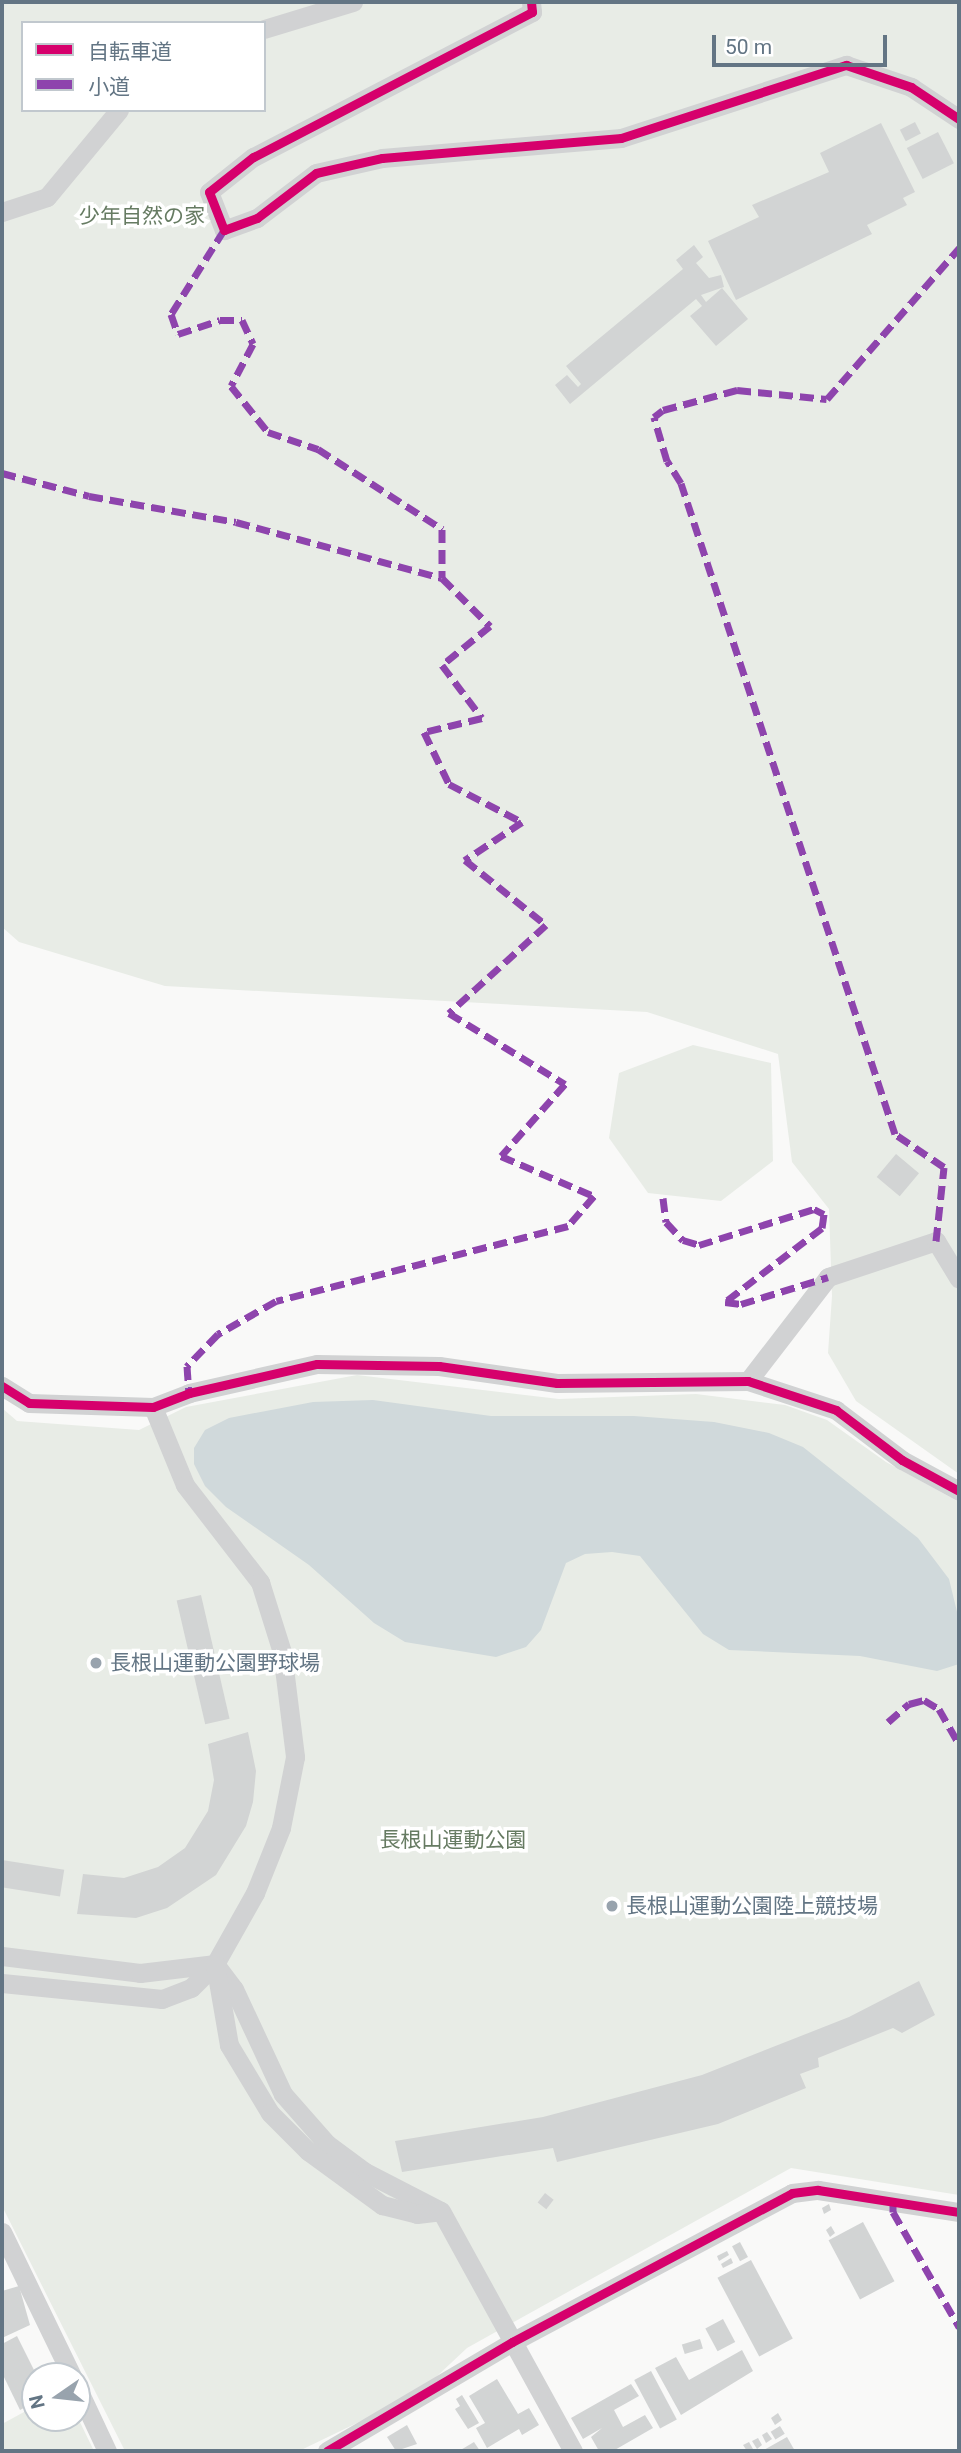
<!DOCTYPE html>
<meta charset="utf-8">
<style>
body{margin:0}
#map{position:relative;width:961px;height:2453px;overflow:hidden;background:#f9f9f8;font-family:Roboto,"Noto Sans JP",sans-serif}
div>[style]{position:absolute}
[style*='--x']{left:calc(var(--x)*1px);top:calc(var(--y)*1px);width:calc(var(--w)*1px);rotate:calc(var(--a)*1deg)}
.green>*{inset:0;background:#e8ece6}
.water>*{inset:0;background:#d0d9db}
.building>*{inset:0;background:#d2d4d4;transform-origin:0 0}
.minor>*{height:19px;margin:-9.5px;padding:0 9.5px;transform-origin:9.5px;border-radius:9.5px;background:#d1d2d3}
.quiet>*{height:7px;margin-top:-3.5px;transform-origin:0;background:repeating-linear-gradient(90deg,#8e44ad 0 14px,transparent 0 21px)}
.cycleway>*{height:9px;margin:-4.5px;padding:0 4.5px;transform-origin:4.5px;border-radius:4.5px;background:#d6006c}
.dots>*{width:19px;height:19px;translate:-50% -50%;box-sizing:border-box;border:4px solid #fff;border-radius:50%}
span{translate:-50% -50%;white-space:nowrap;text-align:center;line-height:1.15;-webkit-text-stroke:7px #fff;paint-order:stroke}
.park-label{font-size:21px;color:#667b62}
.poi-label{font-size:21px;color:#637584}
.left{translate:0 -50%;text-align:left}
.frame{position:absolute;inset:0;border:4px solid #637584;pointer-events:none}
.legend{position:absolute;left:21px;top:21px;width:245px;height:91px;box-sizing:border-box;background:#fff;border:2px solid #c1c8ce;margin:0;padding:9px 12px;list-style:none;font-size:21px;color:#637584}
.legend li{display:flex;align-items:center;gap:14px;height:35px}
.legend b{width:35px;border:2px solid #c1c8ce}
.north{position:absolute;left:21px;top:2362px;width:70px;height:70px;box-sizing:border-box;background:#fff;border:2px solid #c1c8ce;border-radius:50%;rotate:256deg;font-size:19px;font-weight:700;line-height:28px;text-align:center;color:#637584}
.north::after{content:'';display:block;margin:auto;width:24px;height:32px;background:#98a3ad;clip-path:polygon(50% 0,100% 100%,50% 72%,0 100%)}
.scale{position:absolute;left:712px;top:35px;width:175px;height:32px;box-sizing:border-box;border:4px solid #637584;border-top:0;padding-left:9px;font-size:21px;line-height:24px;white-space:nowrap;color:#637584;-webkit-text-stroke:5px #fff;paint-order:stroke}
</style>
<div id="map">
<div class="green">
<div style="clip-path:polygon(evenodd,2px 2px,959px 2px,959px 1474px,856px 1401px,828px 1353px,832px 1296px,829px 1209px,792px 1162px,778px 1054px,647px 1012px,165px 986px,19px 942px,2px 927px,2px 2px,23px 23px,264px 23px,264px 110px,23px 110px,23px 23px)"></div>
<div style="clip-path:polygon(693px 1045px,771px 1063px,773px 1161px,721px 1201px,648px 1193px,609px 1138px,619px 1073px)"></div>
<div style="clip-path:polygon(357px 1375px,559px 1399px,696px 1394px,785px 1405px,827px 1420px,886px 1462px,959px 1502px,959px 2195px,791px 2168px,467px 2348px,419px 2393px,299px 2451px,125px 2451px,2px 2206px,2px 1408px,17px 1421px,139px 1430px,186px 1407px)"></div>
<div style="clip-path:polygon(35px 2406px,35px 2418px,77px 2416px,94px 2451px,2px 2451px,2px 2424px)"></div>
</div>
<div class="water">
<div style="clip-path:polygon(373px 1400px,491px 1416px,634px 1416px,714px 1422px,769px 1433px,803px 1447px,918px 1538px,949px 1579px,959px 1620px,959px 1664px,937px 1671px,860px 1656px,729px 1650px,703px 1634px,640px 1556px,612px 1552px,585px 1554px,566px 1563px,541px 1630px,526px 1647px,496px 1657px,405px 1642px,374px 1623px,309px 1565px,226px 1507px,205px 1486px,194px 1464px,194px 1448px,205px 1430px,229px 1418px,313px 1402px)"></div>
</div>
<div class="building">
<div style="left:915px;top:122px;width:13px;height:17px;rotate:63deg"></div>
<div style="clip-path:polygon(881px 123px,915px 192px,903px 198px,907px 205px,867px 225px,872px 234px,736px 300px,708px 241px,759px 217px,752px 205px,829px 172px,820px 153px)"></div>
<div style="left:938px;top:132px;width:35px;height:35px;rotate:63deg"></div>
<div style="clip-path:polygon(694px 245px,703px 257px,696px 263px,709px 278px,721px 275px,724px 287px,701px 295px,706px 302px,722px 288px,748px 319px,716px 346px,690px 316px,702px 306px,696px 299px,570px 404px,555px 385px,567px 375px,578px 387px,581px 384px,566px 366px,683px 269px,676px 260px)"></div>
<div style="left:896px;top:1154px;width:30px;height:30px;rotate:40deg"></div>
<div style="left:201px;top:1595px;width:127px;height:25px;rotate:77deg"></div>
<div style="clip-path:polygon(248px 1732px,256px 1771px,253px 1802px,246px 1826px,216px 1875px,167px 1908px,136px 1918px,77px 1914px,83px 1874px,124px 1878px,158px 1867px,185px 1848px,208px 1811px,214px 1780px,208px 1744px)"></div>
<div style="left:2px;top:1860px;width:63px;height:27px;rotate:9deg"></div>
<div style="clip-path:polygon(919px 1981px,935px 2015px,902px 2033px,893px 2028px,818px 2058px,819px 2067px,800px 2074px,806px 2088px,718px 2124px,557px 2162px,553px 2148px,402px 2172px,395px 2141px,543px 2117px,702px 2075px,849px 2017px)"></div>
<div style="left:545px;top:2193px;width:11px;height:12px;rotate:38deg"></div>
<div style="clip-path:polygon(829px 2204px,831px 2210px,824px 2214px,822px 2208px)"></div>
<div style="left:863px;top:2222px;width:67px;height:39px;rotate:62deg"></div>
<div style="clip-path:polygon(831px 2226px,835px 2233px,830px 2237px,826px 2230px)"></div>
<div style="left:740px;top:2242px;width:17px;height:9px;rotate:62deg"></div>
<div style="clip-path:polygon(727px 2251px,729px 2255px,719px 2261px,717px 2256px)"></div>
<div style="clip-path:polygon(731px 2258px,733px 2263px,723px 2268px,721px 2264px)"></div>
<div style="left:751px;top:2260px;width:89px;height:38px;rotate:62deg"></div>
<div style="clip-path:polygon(19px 2286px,30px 2325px,2px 2338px,2px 2291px)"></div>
<div style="left:723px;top:2319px;width:26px;height:20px;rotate:62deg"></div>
<div style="clip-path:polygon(17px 2336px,37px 2376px,35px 2402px,20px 2410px,2px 2373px,2px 2344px)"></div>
<div style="left:700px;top:2339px;width:10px;height:19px;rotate:73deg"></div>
<div style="clip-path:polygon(742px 2350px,753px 2371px,681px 2415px,655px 2368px,676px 2357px,689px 2380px)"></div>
<div style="left:651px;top:2371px;width:55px;height:19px;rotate:62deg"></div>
<div style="clip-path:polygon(497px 2379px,518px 2414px,529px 2408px,539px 2425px,522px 2435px,519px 2429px,487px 2448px,476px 2428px,485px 2423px,469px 2396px)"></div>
<div style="clip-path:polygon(631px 2384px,639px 2396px,614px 2410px,623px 2427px,645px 2415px,653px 2428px,613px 2451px,599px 2451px,591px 2437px,602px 2428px,583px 2439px,571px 2418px)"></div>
<div style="clip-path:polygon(462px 2395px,479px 2423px,468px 2429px,455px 2409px,460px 2406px,456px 2399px)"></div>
<div style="clip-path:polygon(778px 2413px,782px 2420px,775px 2425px,771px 2418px)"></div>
<div style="clip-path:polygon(407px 2425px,417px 2444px,396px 2451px,387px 2437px)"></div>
<div style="left:780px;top:2426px;width:9px;height:11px;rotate:58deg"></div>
<div style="clip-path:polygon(767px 2432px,772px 2439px,766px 2443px,762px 2435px)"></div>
<div style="clip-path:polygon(787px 2437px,795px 2451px,762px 2451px)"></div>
<div style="clip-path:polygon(758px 2438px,762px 2445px,757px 2449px,752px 2441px)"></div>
<div style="clip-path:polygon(474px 2442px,480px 2451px,459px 2451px)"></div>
<div style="clip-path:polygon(749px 2442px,753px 2449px,747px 2451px,743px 2445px)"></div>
</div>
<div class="minor">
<div style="--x:531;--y:2;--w:10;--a:84"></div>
<div style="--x:532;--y:12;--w:314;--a:152.5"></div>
<div style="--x:253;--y:157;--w:56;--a:141.5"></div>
<div style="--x:209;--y:192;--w:41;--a:68.5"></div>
<div style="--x:224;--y:230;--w:35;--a:-20"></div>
<div style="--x:257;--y:218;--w:74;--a:-37.3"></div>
<div style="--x:316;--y:173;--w:68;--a:-12.8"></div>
<div style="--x:382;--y:158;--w:240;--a:-4.8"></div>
<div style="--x:621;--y:138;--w:237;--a:-18"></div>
<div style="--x:846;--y:65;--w:69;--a:18.7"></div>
<div style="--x:911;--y:87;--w:58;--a:33.7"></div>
<div style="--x:264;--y:29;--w:93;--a:-16.9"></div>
<div style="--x:2;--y:212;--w:47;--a:-18.4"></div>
<div style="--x:47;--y:197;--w:113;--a:-50.4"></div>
<div style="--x:748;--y:1381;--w:131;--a:-52.4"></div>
<div style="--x:828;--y:1277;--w:114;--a:-18.4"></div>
<div style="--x:936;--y:1241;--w:44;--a:58.8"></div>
<div style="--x:2;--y:1386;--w:32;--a:32"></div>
<div style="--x:29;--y:1403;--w:124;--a:1.8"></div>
<div style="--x:153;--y:1407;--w:39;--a:-21"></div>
<div style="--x:189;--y:1393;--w:131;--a:-12.8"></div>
<div style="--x:317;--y:1364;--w:122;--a:0.9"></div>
<div style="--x:439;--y:1366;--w:119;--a:8.2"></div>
<div style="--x:557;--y:1383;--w:191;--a:-0.6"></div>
<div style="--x:748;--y:1381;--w:93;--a:18.2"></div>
<div style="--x:836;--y:1410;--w:83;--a:37.1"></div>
<div style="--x:902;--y:1460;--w:65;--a:28.5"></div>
<div style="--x:153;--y:1407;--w:84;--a:67.7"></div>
<div style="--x:185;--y:1485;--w:123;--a:52.3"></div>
<div style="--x:260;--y:1582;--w:73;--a:72.6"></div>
<div style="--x:282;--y:1652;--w:106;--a:82.9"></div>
<div style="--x:295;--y:1757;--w:72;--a:101.2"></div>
<div style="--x:281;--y:1828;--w:70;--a:111.8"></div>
<div style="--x:255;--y:1893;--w:81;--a:119.4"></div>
<div style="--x:2;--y:1956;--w:139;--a:7"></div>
<div style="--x:140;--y:1973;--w:76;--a:-6.8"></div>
<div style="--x:215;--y:1964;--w:31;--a:53"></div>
<div style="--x:234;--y:1989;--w:116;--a:65"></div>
<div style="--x:283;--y:2094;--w:67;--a:48.7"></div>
<div style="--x:327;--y:2144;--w:47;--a:36.4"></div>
<div style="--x:365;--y:2172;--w:85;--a:27.2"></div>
<div style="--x:441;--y:2211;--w:274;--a:61.2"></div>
<div style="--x:2;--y:1983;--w:161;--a:5.7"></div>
<div style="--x:162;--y:1999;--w:31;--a:-21"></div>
<div style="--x:191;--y:1988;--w:34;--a:-45"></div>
<div style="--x:215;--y:1964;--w:82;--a:80.2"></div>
<div style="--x:229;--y:2045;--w:79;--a:58.9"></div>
<div style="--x:270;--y:2113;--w:54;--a:45"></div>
<div style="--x:308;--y:2151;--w:92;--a:36.1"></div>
<div style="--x:382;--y:2205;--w:36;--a:14"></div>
<div style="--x:417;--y:2214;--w:23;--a:-7"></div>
<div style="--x:2;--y:2232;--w:160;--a:64.1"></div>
<div style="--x:77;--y:2387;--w:71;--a:64.9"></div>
<div style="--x:327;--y:2451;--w:215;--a:-30.5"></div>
<div style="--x:512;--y:2342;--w:317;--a:-28"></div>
<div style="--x:792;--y:2193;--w:26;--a:-7"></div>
<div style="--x:818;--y:2190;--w:143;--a:8.9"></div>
</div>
<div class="quiet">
<div style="--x:224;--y:230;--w:99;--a:122.2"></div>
<div style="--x:171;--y:314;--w:21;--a:71"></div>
<div style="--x:178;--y:334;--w:44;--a:-18.4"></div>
<div style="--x:220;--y:320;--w:22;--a:0"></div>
<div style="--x:242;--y:320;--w:26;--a:65"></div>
<div style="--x:253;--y:344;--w:47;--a:117.6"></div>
<div style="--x:231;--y:386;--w:59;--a:51.2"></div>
<div style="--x:268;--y:432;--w:53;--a:18.8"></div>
<div style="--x:318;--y:449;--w:148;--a:32.8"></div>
<div style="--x:442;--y:529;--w:49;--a:90"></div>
<div style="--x:2;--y:473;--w:90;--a:14.8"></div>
<div style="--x:89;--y:496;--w:149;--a:10"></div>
<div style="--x:236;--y:522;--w:213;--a:15.2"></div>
<div style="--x:442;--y:578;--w:68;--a:45"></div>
<div style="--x:490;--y:626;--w:62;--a:140.9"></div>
<div style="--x:442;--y:665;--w:66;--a:53"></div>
<div style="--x:482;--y:718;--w:60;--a:166.4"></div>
<div style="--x:424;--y:732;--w:58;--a:64.3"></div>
<div style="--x:449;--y:784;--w:82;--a:27.5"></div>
<div style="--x:522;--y:822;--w:69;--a:146.3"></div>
<div style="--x:465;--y:860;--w:104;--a:38.7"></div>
<div style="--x:546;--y:925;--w:131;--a:137.8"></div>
<div style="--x:449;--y:1013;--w:136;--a:31.5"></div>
<div style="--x:565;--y:1084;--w:96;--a:131.6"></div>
<div style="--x:501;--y:1156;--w:101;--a:23.3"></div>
<div style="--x:594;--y:1196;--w:40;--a:131"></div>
<div style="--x:568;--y:1226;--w:301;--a:165.6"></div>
<div style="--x:276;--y:1301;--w:67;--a:150.4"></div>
<div style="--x:218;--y:1334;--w:45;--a:134.1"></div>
<div style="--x:187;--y:1366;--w:27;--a:86"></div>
<div style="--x:663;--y:1198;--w:24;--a:83"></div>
<div style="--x:666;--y:1222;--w:25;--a:47"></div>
<div style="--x:683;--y:1240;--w:17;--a:17"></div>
<div style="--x:699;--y:1245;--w:121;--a:-17.4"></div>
<div style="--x:814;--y:1209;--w:11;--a:27"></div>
<div style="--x:824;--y:1214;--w:14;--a:98"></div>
<div style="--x:822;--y:1228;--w:122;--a:142.7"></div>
<div style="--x:725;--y:1302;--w:16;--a:7"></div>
<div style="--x:741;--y:1304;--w:91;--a:-17.2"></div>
<div style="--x:936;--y:1241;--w:74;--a:-83.8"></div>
<div style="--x:944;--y:1167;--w:59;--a:-146"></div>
<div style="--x:895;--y:1134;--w:685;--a:-108.2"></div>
<div style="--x:681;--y:483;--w:26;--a:-122"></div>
<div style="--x:667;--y:461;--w:46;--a:-106.5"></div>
<div style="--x:654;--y:417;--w:11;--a:-38"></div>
<div style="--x:663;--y:410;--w:77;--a:-15.1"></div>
<div style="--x:737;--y:390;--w:90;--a:5.7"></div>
<div style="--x:827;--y:399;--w:201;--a:-48.8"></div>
<div style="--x:888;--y:1722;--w:28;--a:-41"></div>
<div style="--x:909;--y:1704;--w:16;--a:-15"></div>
<div style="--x:924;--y:1700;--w:17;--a:31"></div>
<div style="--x:939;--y:1709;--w:40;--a:60.3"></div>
<div style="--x:893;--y:2202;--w:10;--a:90"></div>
<div style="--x:893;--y:2212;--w:133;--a:60.1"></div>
</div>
<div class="cycleway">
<div style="--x:531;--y:2;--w:10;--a:84"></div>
<div style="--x:532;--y:12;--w:314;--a:152.5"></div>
<div style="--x:253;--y:157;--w:56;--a:141.5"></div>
<div style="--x:209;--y:192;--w:41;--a:68.5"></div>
<div style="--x:224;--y:230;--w:35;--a:-20"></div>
<div style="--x:257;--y:218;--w:74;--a:-37.3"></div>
<div style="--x:316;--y:173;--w:68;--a:-12.8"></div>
<div style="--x:382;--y:158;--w:240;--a:-4.8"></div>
<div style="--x:621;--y:138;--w:237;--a:-18"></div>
<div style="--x:846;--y:65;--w:69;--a:18.7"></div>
<div style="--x:911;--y:87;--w:58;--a:33.7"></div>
<div style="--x:2;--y:1386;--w:32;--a:32"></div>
<div style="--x:29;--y:1403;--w:124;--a:1.8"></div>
<div style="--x:153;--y:1407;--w:39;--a:-21"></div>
<div style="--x:189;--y:1393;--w:131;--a:-12.8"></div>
<div style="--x:317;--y:1364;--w:122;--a:0.9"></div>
<div style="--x:439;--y:1366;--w:119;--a:8.2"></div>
<div style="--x:557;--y:1383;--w:191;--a:-0.6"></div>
<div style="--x:748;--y:1381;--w:93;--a:18.2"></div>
<div style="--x:836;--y:1410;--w:83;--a:37.1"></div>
<div style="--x:902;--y:1460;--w:65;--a:28.5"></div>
<div style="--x:327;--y:2451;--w:215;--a:-30.5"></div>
<div style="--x:512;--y:2342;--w:317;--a:-28"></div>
<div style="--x:792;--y:2193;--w:26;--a:-7"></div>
<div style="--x:818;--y:2190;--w:143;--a:8.9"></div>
</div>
<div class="dots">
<div style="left:96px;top:1663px;background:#98a3ad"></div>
<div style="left:612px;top:1906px;background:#98a3ad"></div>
</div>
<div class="park-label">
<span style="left:142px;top:216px">少年自然の家</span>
<span style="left:453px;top:1840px">長根山運動公園</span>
</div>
<div class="poi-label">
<span class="left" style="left:110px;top:1663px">長根山運動公園野球場</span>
<span class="left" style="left:626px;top:1906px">長根山運動公園陸上競技場</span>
</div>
<div class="frame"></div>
<ul class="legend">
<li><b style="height:9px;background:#d6006c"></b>自転車道</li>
<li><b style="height:9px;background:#8e44ad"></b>小道</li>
</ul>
<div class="north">N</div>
<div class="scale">50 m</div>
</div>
